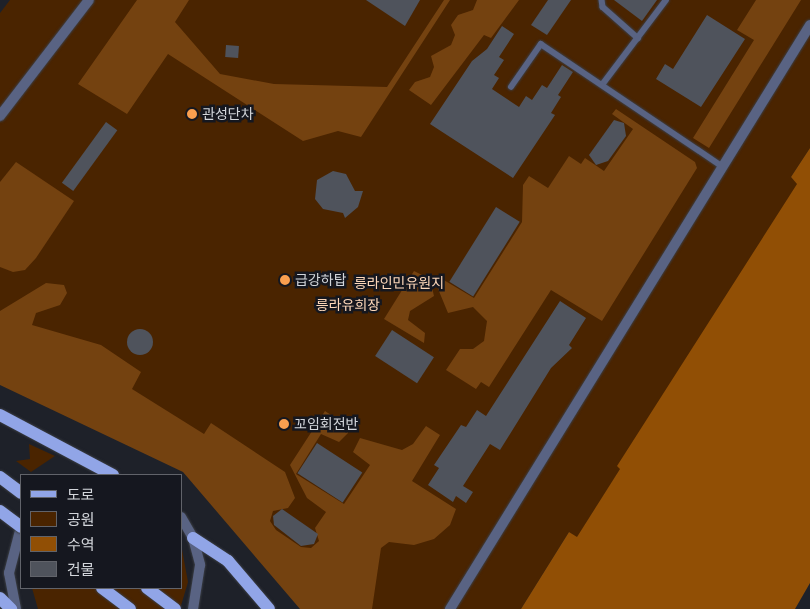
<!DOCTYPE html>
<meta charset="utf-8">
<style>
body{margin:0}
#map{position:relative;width:810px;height:609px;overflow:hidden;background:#1e2129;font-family:"Work Sans","Noto Sans KR",sans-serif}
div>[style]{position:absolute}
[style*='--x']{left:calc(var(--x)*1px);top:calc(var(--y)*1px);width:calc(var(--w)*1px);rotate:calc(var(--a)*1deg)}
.green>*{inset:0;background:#4a2400}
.forest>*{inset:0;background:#744210}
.water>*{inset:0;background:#914f05}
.building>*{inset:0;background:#4f535c;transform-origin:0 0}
.round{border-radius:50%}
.roads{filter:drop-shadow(0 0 1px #3b3e45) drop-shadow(0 0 1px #3b3e45)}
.service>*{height:5.5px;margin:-2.75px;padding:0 2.75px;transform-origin:2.75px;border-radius:2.75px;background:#596383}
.tertiary>*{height:10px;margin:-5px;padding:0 5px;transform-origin:5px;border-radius:5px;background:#596383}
.primary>*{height:12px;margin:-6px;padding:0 6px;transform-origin:6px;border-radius:6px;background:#91a5e7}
.bridges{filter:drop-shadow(0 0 1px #3b3e45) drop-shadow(0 0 1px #3b3e45)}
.primary-bridge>*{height:12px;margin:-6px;padding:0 6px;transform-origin:6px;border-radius:6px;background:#91a5e7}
.dots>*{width:14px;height:14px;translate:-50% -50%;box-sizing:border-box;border:2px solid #15171f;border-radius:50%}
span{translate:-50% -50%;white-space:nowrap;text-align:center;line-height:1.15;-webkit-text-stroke:5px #15171f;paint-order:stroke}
.poi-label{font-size:14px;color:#d3d6db}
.left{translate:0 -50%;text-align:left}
.park-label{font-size:14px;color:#fdd7b9}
.legend{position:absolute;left:20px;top:474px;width:162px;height:115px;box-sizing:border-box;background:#15171f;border:1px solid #61636a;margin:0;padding:6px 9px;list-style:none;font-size:15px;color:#d3d6db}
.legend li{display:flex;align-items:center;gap:10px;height:25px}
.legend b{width:25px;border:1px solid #61636a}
</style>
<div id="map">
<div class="green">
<div style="clip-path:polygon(10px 0,810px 0,810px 148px,791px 177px,798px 184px,618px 466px,621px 468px,577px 538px,569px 532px,521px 609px,312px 609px,189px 471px,0 373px,0 13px)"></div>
<div style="clip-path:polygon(29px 444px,55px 456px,31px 472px,16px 461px,30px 459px)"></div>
<div style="clip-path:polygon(181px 544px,188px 582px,180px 609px,38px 609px,32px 588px,181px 588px)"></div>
</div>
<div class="forest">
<div style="clip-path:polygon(137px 0,189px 0,175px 22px,220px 74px,274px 84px,387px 87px,444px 0,450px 0,361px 137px,338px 131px,303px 141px,168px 54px,127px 114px,78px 84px)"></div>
<div style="clip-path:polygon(477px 0,519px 0,491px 38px,484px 35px,431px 105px,409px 90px,415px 82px,430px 77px,434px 67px,431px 56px,451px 45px,455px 35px,451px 25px,458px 15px,473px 10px)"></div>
<div style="clip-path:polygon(756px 0,801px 0,709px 148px,693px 138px,754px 40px,737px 30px)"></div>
<div style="clip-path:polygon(616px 109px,695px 162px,697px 168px,602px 321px,551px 290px,489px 387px,481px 382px,476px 389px,446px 370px,460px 349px,473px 349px,484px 341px,487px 321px,473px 307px,448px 313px,436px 284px,442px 279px,474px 298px,522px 222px,523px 185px,529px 176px,548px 188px,569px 156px,581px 164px,585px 158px,604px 171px,633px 129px,612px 114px)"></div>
<div style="clip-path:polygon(16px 162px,74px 201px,36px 258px,25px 270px,13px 272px,0 267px,0 182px)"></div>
<div style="clip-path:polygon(414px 271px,430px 279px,434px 296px,410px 311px,408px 320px,425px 333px,424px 343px,384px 319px)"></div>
<div style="clip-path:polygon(46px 283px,64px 285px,67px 293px,60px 305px,36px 313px,32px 325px,101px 345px,141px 372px,132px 389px,204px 434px,211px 423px,285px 472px,295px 498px,288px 508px,273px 511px,270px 521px,276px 530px,301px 547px,311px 548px,319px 541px,315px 528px,326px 512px,307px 498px,290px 465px,325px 411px,346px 425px,348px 433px,339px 442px,321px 434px,296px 474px,344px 504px,370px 465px,353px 452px,360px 438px,402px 450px,413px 444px,426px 426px,440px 435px,412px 481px,456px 509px,450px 525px,434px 539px,414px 545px,389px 542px,381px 548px,372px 609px,300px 609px,183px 472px,0 385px,0 311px)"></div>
</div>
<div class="water">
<div style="clip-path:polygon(810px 148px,810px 583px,795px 609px,521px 609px,569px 532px,577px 537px,620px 469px,617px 466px,797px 184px,791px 177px)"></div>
</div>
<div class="building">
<div style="clip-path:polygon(366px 0,420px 0,405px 26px)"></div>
<div style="clip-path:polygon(548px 0,571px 0,547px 35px,531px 25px)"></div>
<div style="clip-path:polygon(614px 0,657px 0,642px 21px)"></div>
<div style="clip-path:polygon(707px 15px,745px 39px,701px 107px,656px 79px,665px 64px,673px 69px)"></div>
<div style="clip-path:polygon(502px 26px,514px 34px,499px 57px,504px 60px,494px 75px,499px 78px,492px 89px,519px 107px,526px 96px,532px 100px,542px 85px,547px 88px,562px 65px,573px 72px,558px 95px,561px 97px,551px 113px,555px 115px,513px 178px,430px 124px,472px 61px,487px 49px)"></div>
<div style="left:226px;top:45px;width:13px;height:12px;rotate:4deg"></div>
<div style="clip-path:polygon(614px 120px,624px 123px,626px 136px,608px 161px,596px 165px,589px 155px)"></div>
<div style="left:106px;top:122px;width:14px;height:75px;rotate:36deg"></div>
<div style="clip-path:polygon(333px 171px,346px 174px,355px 191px,363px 191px,358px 207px,345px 218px,343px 213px,323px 209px,315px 199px,317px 180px)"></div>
<div style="left:496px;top:207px;width:28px;height:88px;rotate:32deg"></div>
<div style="clip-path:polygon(560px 301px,586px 318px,569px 345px,572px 348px,551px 368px,500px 450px,490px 444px,463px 486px,473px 492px,466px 503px,456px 496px,453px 502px,428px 485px,439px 468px,434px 465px,461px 425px,466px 427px,477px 410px,486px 416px)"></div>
<div class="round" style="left:127px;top:329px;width:26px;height:26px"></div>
<div style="left:392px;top:330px;width:50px;height:31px;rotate:33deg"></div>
<div style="left:317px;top:443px;width:54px;height:36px;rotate:33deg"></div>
<div style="clip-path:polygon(282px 509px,318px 534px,314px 544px,301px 546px,274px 525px,273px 516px)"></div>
</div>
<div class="roads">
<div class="service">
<div style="--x:602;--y:0;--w:7;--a:82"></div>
<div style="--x:603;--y:7;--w:47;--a:41.5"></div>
<div style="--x:602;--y:85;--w:106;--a:-53"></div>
<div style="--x:511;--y:87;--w:52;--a:-55.1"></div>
<div style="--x:541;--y:44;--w:218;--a:34"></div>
</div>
<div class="tertiary">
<div style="--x:0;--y:116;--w:146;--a:-52.5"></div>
<div style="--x:181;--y:517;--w:24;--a:60"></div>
<div style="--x:193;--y:538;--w:28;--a:75"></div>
<div style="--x:200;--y:565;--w:45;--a:99"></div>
<div style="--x:16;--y:609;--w:37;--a:-101"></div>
<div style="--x:9;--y:573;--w:48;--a:-75.4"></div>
<div style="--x:450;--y:609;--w:686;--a:-58.35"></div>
</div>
<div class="primary">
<div style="--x:0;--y:415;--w:128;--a:28"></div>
<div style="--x:0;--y:477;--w:26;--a:37"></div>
<div style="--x:193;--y:538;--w:42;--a:33.3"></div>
<div style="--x:228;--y:561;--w:63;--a:49.5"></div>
<div style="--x:102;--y:588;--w:35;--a:37"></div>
<div style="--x:147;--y:588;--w:35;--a:37"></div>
<div style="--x:0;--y:598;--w:16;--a:45"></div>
</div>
</div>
<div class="bridges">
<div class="primary-bridge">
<div style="--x:0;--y:511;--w:26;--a:37"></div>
</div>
</div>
<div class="dots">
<div style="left:192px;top:114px;background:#fa9f4f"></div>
<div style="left:285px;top:280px;background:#fa9f4f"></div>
<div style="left:284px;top:424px;background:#fa9f4f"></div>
</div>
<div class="poi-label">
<span class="left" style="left:202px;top:114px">관성단차</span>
<span class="left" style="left:295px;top:280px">급강하탑</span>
<span class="left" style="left:294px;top:424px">꼬임회전반</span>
</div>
<div class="park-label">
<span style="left:399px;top:283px">릉라인민유원지</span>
<span style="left:348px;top:305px">릉라유희장</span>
</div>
<ul class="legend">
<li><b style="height:6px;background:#91a5e7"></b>도로</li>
<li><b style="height:14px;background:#4a2400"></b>공원</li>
<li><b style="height:14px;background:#914f05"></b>수역</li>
<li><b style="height:14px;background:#4f535c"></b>건물</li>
</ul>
</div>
